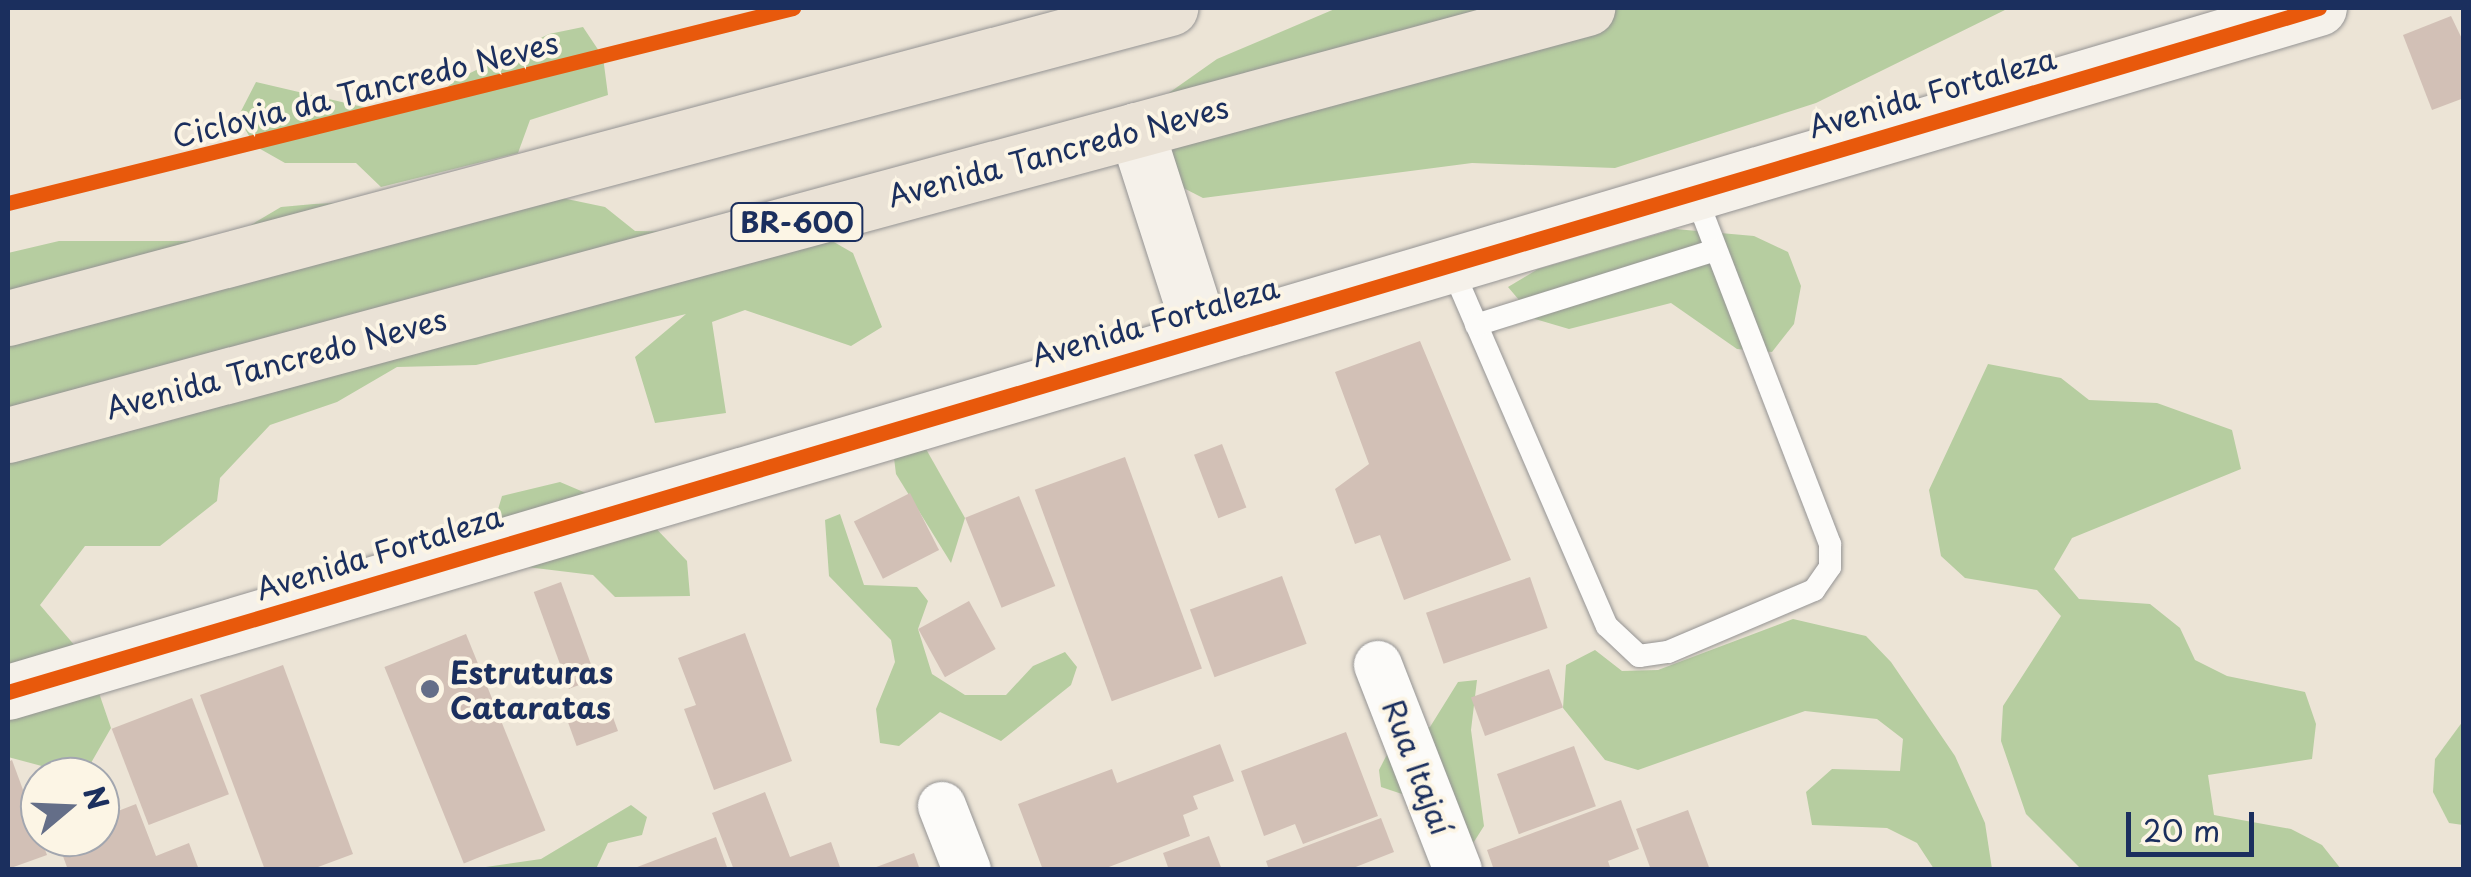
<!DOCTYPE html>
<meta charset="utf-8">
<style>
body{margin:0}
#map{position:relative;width:2471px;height:877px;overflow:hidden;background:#ece4d6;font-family:"Playpen Sans",sans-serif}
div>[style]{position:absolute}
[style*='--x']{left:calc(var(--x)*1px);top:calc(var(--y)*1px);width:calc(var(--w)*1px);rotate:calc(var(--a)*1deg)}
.forest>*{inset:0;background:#b6cda0}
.building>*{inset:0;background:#d2c0b6;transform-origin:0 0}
.roads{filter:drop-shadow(0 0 2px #959494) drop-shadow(0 0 2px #959494)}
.lane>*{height:22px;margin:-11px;padding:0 11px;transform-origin:11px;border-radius:11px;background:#fcfbf9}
.street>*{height:48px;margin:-24px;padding:0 24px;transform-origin:24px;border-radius:24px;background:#fcfbf9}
.secondary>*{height:55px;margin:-27.5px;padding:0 27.5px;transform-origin:27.5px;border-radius:27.5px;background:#f5f1ea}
.primary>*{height:55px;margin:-27.5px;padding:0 27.5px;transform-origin:27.5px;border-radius:27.5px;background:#eae2d6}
.cycleway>*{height:15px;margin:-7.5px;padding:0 7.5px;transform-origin:7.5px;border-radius:7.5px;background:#e8590c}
.dots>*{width:28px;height:28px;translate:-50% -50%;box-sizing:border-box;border:5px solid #fcf5e5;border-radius:50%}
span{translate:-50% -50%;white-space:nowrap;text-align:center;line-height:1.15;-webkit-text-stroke:8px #fcf5e5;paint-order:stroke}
.shield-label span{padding:2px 8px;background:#fcf5e5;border:2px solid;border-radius:8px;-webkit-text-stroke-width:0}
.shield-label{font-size:28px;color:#1b2f5e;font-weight:700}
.street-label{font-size:30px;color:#1b2f5e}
.poi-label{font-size:30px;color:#1b2f5e;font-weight:700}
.left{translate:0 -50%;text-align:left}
.frame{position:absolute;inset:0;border:10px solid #1b2f5e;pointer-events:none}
.north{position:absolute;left:20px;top:757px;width:100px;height:100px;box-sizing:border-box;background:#fcf5e5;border:2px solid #a2a6af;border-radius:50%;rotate:71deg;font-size:28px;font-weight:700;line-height:40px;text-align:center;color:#1b2f5e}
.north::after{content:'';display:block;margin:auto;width:35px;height:45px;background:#646e88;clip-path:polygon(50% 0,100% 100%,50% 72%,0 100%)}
.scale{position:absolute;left:2126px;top:812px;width:128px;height:45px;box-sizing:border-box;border:5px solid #1b2f5e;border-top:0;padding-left:12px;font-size:30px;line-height:35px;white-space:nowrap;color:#1b2f5e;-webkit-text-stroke:8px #fcf5e5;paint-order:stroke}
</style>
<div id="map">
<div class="forest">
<div style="clip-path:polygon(1337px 8px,2009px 8px,1816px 103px,1615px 168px,1472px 163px,1203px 198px,1156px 174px,1156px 102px,1217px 59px)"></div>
<div style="clip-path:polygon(583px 27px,603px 57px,608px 95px,530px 120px,518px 153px,381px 187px,356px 163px,285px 163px,255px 146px,238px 117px,256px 82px,393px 114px,429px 104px,454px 81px,549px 34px)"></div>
<div style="clip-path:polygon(538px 193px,605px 207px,635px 231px,820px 234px,853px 253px,882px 327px,851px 346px,745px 310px,712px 322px,726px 413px,655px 423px,635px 357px,686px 314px,476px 365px,397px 367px,337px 402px,270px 425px,220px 478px,217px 501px,160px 546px,85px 546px,40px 605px,88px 661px,111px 728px,83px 777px,8px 757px,8px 253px,59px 241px,224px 241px,281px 207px,314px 204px)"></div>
<div style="clip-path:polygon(1675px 229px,1754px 236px,1788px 252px,1801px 286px,1794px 324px,1772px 352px,1737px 349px,1671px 303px,1569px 329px,1535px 319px,1508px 287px,1538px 269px)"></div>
<div style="clip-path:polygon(1988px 364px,2061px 378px,2089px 400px,2157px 403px,2232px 430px,2241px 469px,2072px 538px,2054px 569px,2079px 599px,2150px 604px,2180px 628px,2195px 660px,2227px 676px,2305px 692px,2316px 724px,2312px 759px,2208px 775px,2214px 815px,2291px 829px,2322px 845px,2341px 869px,2079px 867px,2026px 814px,2001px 741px,2003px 706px,2061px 616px,2037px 590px,1965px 578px,1941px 556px,1929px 490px)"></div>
<div style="clip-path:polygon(909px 448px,926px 449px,965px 518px,951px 563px,896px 474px,894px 458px)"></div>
<div style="clip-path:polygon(560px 482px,647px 519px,687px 561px,690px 596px,615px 597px,593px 575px,502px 564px,491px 533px,502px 496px)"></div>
<div style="clip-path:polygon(840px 514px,864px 585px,917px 587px,928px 601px,918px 629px,932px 674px,965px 695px,1006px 695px,1033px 666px,1065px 652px,1077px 667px,1071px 685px,1001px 741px,940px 712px,899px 746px,880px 743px,876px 709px,895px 662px,891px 640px,829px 576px,825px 520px)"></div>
<div style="clip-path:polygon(1793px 619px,1866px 636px,1891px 662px,1955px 756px,1985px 823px,1992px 869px,1934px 869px,1917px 843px,1887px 828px,1812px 825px,1806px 792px,1832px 769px,1900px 771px,1903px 739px,1877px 719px,1805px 711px,1638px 770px,1605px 760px,1563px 708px,1566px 665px,1595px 650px,1622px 671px,1658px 670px)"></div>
<div style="clip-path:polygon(1477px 680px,1471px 730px,1484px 826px,1465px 856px,1408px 796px,1381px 787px,1379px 770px,1396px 737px,1430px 727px,1458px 682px)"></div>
<div style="clip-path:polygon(2463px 721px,2463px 825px,2449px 823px,2433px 792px,2435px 759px)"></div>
<div style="clip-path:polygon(631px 805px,647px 817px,642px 835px,608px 843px,596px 869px,472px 869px,541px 859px)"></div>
</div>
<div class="building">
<div style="clip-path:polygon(2451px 16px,2464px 43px,2464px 98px,2432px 110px,2403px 35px)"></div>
<div style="clip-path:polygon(1420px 341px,1511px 560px,1404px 600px,1380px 535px,1355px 544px,1335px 489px,1369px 464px,1335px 372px)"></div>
<div style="left:1222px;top:444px;width:68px;height:30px;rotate:69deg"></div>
<div style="left:1125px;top:457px;width:225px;height:96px;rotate:70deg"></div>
<div style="left:910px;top:493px;width:64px;height:63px;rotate:63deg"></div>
<div style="left:1019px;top:496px;width:97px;height:58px;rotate:68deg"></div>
<div style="left:1282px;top:576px;width:72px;height:98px;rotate:70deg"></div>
<div style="left:1530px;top:577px;width:54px;height:110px;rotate:71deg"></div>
<div style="left:561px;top:582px;width:103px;height:29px;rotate:70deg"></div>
<div style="left:969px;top:601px;width:55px;height:58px;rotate:61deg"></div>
<div style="clip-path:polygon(745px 633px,792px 761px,714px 790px,684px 709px,696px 705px,678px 658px)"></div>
<div style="left:466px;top:634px;width:212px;height:88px;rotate:68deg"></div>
<div style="clip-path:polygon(283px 665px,353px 854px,310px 870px,265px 870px,200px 695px)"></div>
<div style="left:1549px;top:669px;width:41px;height:83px;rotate:70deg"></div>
<div style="left:192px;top:698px;width:103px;height:86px;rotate:69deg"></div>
<div style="left:606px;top:698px;width:35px;height:44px;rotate:70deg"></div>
<div style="clip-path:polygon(1346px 732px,1378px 816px,1303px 844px,1295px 824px,1264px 836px,1241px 771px)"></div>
<div style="clip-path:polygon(1220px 744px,1234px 781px,1193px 796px,1198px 809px,1183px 815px,1190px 836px,1101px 870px,1043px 870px,1018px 804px,1112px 769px,1117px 783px)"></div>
<div style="left:1574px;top:746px;width:64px;height:82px;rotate:70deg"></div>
<div style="clip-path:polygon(12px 760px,47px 855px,8px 869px,8px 762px)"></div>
<div style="clip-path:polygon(765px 792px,790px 857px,831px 842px,841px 870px,734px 870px,712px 813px)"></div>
<div style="clip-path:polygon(1621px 800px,1639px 849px,1608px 861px,1611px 870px,1494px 870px,1487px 850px)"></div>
<div style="clip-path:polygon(136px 804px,156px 856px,189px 843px,199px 870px,68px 870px,56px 837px,100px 837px,100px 818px)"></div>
<div style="clip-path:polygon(1688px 810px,1710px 870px,1651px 870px,1636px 829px)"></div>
<div style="clip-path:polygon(1381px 818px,1394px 852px,1348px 870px,1269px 870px,1266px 861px)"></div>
<div style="clip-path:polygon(1209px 836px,1222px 870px,1169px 870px,1163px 853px)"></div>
<div style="clip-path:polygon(716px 837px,728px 870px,632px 870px,632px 869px)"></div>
<div style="clip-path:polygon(914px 853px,920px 870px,871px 870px,871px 869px)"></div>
</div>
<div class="roads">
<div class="lane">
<div style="--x:1451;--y:266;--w:392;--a:66.6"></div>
<div style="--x:1607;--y:626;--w:44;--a:43.2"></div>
<div style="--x:1639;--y:656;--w:29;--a:-8"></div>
<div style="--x:1668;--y:652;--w:159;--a:-23"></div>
<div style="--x:1814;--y:590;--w:28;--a:-55"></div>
<div style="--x:1830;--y:567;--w:23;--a:-90"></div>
<div style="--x:1830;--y:544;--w:377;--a:-111.1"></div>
<div style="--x:1476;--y:325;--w:251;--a:-17.4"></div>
</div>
<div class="street">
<div style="--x:1378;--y:665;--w:220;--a:68.7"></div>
<div style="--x:942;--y:806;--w:69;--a:68.7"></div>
</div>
<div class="secondary">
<div style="--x:1136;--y:130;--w:215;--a:72.2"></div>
<div style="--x:8;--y:692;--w:2410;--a:-16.49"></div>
</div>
<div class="primary">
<div style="--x:8;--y:318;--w:1203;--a:-14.94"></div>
<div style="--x:8;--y:435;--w:1636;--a:-15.13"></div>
</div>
</div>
<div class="cycleway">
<div style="--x:8;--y:203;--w:809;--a:-13.95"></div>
<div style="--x:8;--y:692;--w:2410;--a:-16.49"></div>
</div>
<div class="dots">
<div style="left:430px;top:689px;background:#646e88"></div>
</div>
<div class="shield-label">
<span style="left:797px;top:222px">BR-600</span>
</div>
<div class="street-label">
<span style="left:365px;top:89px;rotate:-14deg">Ciclovia da Tancredo Neves</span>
<span style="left:1932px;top:92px;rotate:-16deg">Avenida Fortaleza</span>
<span style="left:1058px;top:151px;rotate:-15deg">Avenida Tancredo Neves</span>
<span style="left:1155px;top:321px;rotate:-16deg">Avenida Fortaleza</span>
<span style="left:276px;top:363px;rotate:-15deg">Avenida Tancredo Neves</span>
<span style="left:379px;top:552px;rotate:-17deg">Avenida Fortaleza</span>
<span style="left:1418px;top:767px;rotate:69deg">Rua Itajaí</span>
</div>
<div class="poi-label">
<span class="left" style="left:450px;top:689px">Estruturas<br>Cataratas</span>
</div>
<div class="frame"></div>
<div class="north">N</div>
<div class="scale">20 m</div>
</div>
